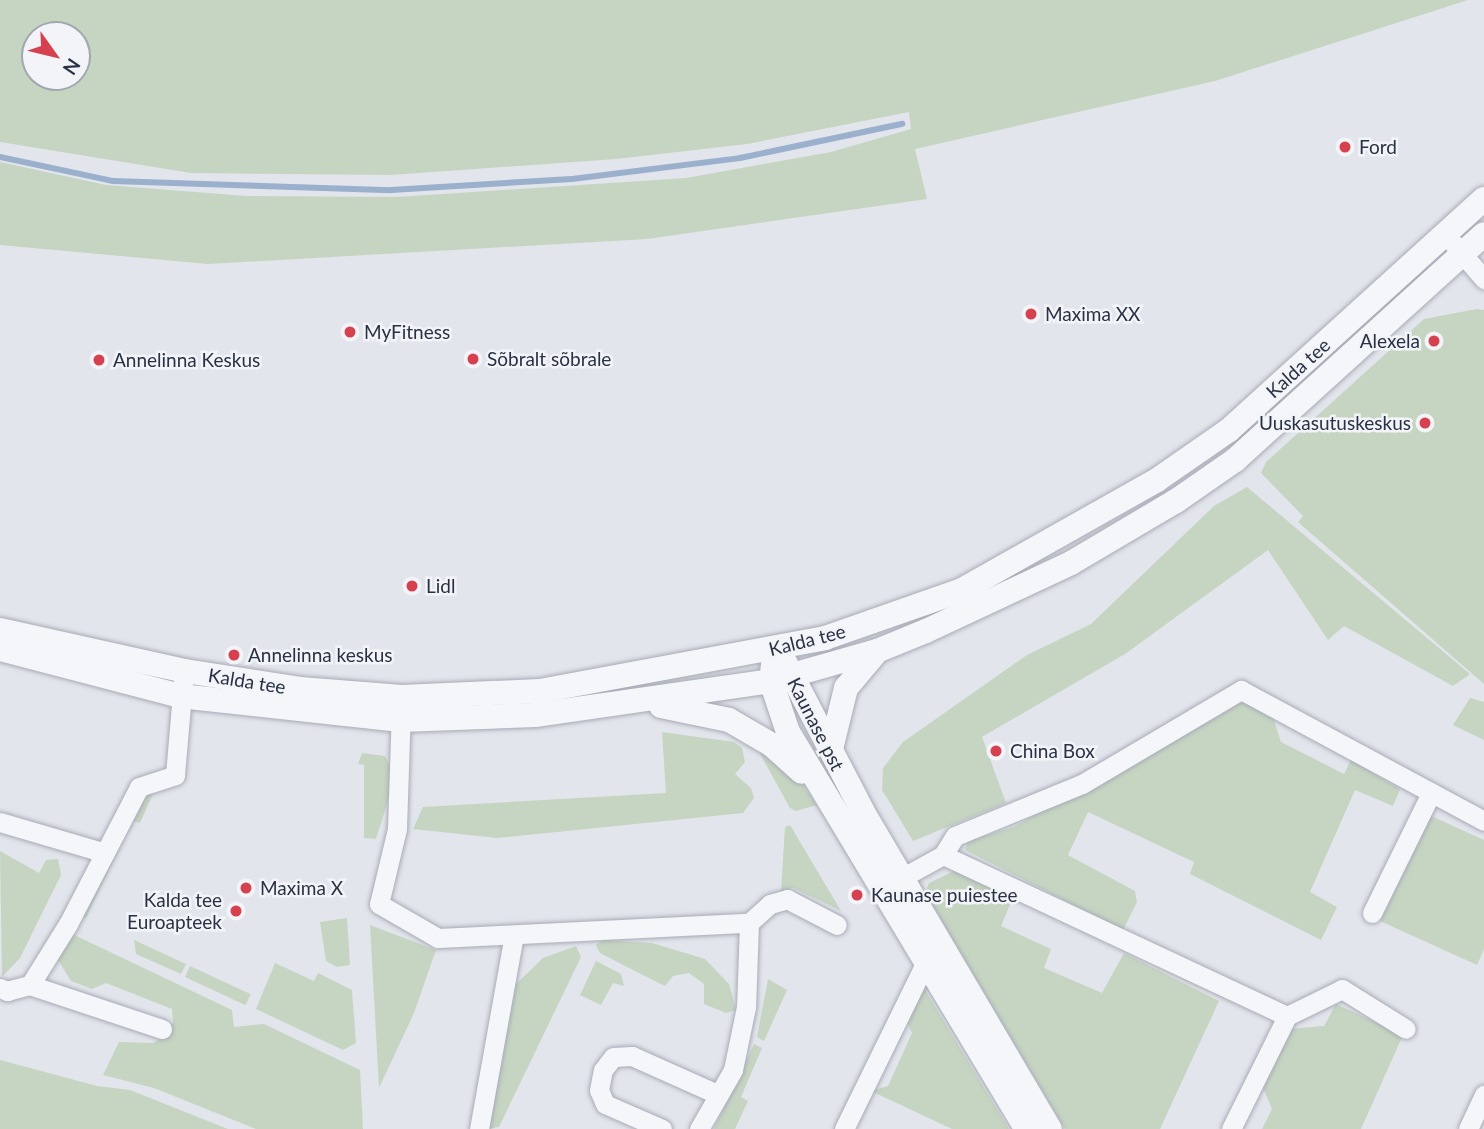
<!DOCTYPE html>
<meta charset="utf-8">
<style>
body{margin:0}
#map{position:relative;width:1484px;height:1129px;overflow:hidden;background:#e2e5eb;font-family:Lato,sans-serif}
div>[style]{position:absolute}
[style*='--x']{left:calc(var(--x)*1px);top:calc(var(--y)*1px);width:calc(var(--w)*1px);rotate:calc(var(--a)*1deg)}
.green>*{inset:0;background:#c6d5c2;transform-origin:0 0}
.stream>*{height:6px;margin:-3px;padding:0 3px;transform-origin:3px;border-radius:3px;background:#9bb0cd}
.roads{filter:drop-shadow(0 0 2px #a7abb6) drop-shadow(0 0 2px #a7abb6)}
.minor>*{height:19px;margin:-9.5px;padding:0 9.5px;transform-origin:9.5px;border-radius:9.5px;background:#f5f6f9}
.tertiary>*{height:24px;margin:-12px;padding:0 12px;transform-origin:12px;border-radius:12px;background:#f5f6f9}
.dots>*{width:19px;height:19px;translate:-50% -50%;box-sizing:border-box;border:4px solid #f2f4f8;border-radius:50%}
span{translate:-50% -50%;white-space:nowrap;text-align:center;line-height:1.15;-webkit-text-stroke:5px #f2f4f8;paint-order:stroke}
.poi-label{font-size:19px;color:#293144}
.left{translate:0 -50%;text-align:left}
.right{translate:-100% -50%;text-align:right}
.street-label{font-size:19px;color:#293144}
.north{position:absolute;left:21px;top:21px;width:70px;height:70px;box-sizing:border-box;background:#f2f4f8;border:2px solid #a2a6b0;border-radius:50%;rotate:124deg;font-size:19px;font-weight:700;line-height:28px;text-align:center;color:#293144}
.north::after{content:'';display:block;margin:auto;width:24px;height:32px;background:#d5414f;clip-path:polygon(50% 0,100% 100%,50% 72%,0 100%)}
</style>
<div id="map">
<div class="green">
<div style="clip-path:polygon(evenodd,0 0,1468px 0,1215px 81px,915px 149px,927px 199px,647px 239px,208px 264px,0 245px,0 162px,106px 185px,246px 196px,397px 197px,686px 178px,831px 152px,911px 129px,909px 112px,747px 144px,616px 159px,391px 175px,191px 173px,0 142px,0 0,77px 35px,77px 77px,35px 77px,35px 35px,77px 35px)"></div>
<div style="clip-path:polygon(1477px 309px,1484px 310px,1484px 684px,1298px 522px,1303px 516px,1261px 473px,1266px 462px,1424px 319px)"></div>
<div style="clip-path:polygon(1247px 487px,1470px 674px,1453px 686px,1344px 626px,1328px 640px,1268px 550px,1125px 654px,982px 737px,1006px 803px,913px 841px,882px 790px,883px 768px,903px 742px,1027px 655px,1091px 624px,1214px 506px)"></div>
<div style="clip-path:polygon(1242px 696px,1270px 708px,1281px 742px,1344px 774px,1351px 760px,1400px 789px,1393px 806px,1355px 790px,1310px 892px,1337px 907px,1321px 940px,1190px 874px,1194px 862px,1088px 812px,1068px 855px,1135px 891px,1137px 902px,1123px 930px,965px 850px,968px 841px,1014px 827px)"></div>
<div style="clip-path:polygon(1470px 698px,1484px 702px,1484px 740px,1453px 725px)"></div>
<div style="clip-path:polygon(662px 732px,734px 742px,742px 748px,745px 762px,735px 774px,751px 788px,754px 798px,743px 813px,497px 838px,413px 829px,423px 807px,666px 793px)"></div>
<div style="clip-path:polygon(758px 750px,798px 778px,817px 805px,796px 811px,790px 808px)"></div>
<div style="clip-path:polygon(362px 753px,385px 756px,392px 769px,391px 791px,376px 839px,364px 838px,364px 765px,358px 764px)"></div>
<div style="clip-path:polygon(146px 794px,153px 794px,140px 823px,132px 821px,86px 918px,77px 915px)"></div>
<div style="clip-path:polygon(1429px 815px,1484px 840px,1484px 949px,1477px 965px,1380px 921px)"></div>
<div style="clip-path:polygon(790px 825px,841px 911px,793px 888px,781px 892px,785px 827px)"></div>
<div style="clip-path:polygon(0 851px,39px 873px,46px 860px,58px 859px,61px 875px,20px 958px,2px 977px)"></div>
<div style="clip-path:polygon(956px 870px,1014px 895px,1001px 926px,1051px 949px,1044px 968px,1102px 993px,1124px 953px,1219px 1001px,1160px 1129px,1065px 1129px,925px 893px,929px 883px)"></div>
<div style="clip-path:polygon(347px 918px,350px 965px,337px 967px,326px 961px,320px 922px)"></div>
<div style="clip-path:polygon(370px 925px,436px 950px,414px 1013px,379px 1088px)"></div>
<div style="clip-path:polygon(68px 932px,232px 1010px,234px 1027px,264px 1024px,360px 1070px,363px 1129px,256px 1129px,154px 1088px,103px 1075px,119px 1042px,153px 1043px,163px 1037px,173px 1022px,172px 1009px,106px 983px,92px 989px,71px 981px,56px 957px)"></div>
<div style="clip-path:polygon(134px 940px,186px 964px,181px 974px,136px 954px)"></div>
<div style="clip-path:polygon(603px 940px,652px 943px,705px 959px,729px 984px,736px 1010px,726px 1013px,704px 1004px,704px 984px,689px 973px,673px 976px,665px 986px,631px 969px,600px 953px,596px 945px)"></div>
<div style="clip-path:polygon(576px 946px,581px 957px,499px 1127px,487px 1129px,512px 988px,543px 958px)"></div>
<div style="clip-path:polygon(596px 961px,621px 974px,624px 986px,613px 983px,601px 1005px,580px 995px)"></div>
<div style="clip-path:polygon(275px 963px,314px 981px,318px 973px,352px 990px,356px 1043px,343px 1050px,256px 1009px)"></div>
<div style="left:190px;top:966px;width:67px;height:12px;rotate:25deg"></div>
<div style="clip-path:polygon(768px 979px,787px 990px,764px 1041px,757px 1037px)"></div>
<div style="clip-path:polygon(922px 985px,1009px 1129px,952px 1129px,871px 1091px,888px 1086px,912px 1033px,896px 1000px)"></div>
<div style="clip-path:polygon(1336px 1004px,1403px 1035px,1361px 1129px,1262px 1129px,1272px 1109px,1261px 1083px,1288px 1029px,1324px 1026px)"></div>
<div style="clip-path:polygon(754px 1044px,762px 1048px,741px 1097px,748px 1101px,735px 1129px,714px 1129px)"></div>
<div style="clip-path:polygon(0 1060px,97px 1086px,130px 1090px,228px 1129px,0 1129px)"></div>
</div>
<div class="stream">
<div style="--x:0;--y:157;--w:116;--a:12"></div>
<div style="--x:113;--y:181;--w:278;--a:1.9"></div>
<div style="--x:391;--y:190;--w:181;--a:-3.5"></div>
<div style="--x:572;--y:179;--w:169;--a:-7.1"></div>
<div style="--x:740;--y:158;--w:166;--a:-11.9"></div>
</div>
<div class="roads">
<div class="minor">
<div style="--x:1453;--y:243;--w:48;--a:49.3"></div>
<div style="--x:401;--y:708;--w:121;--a:91.9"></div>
<div style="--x:397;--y:829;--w:77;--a:103.5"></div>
<div style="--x:379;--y:904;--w:68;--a:30"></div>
<div style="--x:438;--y:938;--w:311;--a:-2.8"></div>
<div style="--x:749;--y:923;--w:84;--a:92"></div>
<div style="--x:746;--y:1007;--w:64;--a:101.7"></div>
<div style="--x:733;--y:1070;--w:68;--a:120"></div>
<div style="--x:0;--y:822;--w:109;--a:16.4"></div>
<div style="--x:943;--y:855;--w:380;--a:25.1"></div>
<div style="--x:1287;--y:1016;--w:61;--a:-26.1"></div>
<div style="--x:1342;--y:989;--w:75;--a:32"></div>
<div style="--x:905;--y:876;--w:43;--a:-28.9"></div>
<div style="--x:943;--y:855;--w:22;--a:-58"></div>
<div style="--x:955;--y:836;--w:137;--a:-22.3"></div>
<div style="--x:1082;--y:784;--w:185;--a:-30.6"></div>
<div style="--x:1241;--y:690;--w:276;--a:28.3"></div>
<div style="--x:1372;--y:913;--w:134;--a:-63.8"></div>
<div style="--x:749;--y:923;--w:28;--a:-42"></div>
<div style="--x:770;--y:904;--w:18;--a:-16"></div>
<div style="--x:787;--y:899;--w:56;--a:27.5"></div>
<div style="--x:0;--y:988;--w:8;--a:23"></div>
<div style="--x:7;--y:991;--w:24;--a:-15"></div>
<div style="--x:162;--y:1029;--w:139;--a:-161.6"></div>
<div style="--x:30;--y:985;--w:72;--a:-58.1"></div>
<div style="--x:68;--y:924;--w:154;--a:-62.6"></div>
<div style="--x:139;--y:787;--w:38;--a:-18"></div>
<div style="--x:175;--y:775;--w:93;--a:-85.1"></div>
<div style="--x:479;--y:1129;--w:197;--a:-79.8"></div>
<div style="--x:662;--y:1129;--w:62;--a:-156.3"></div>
<div style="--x:605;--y:1104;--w:15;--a:-113"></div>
<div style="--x:599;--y:1090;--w:20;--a:-79"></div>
<div style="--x:603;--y:1070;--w:16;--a:-52"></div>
<div style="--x:613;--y:1057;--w:19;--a:-3"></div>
<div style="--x:632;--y:1056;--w:95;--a:24.1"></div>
<div style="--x:844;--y:1129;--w:177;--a:-63.9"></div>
<div style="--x:922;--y:970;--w:21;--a:-39"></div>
<div style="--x:1231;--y:1129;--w:126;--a:-63.6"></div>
<div style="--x:1468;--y:1129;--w:38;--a:-65"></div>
</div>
<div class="tertiary">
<div style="--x:0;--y:630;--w:189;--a:12.5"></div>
<div style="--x:185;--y:671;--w:116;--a:8.9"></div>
<div style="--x:300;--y:689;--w:102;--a:4.5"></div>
<div style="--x:402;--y:697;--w:138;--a:-2.5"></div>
<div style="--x:540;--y:691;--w:290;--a:-10.5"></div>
<div style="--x:825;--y:638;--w:145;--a:-19.3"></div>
<div style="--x:962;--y:590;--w:224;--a:-29.4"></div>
<div style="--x:1157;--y:480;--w:88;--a:-34.8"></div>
<div style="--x:1229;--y:430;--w:344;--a:-42.2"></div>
<div style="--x:0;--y:649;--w:186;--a:14.6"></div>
<div style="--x:180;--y:696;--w:222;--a:6.2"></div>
<div style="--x:401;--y:720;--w:134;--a:-2.1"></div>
<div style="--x:535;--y:715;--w:238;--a:-8.2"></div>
<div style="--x:771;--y:681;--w:110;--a:-15.8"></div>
<div style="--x:877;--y:651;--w:53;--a:-22.2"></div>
<div style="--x:926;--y:631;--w:160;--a:-25.1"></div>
<div style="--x:1071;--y:563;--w:122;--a:-30.6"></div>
<div style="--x:1176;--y:501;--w:72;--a:-34.8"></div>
<div style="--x:1235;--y:460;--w:336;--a:-42.2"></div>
<div style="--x:785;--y:662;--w:169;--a:62.5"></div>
<div style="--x:863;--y:812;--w:368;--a:59.5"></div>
<div style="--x:773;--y:665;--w:16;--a:97"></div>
<div style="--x:771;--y:681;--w:54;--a:71.6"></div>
<div style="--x:788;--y:732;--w:463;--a:59"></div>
<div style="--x:661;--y:706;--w:69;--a:11.6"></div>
<div style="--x:729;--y:720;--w:50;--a:30.2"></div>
<div style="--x:772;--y:745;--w:40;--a:42"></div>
<div style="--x:831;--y:749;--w:63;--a:-76.2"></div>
<div style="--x:846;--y:688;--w:48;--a:-50"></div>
</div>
</div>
<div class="dots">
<div style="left:1345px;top:147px;background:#d5414f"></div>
<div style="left:1031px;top:314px;background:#d5414f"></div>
<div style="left:350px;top:332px;background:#d5414f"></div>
<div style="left:1434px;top:341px;background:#d5414f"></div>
<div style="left:473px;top:359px;background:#d5414f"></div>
<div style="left:99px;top:360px;background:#d5414f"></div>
<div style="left:1425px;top:423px;background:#d5414f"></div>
<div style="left:412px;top:586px;background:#d5414f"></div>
<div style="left:234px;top:655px;background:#d5414f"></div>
<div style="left:996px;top:751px;background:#d5414f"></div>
<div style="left:246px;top:888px;background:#d5414f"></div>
<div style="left:857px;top:895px;background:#d5414f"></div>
<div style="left:236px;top:911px;background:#d5414f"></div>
</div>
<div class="poi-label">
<span class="left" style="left:1359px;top:147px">Ford</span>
<span class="left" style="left:1045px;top:314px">Maxima XX</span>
<span class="left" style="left:364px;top:332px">MyFitness</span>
<span class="right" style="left:1420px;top:341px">Alexela</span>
<span class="left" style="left:487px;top:359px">Sõbralt sõbrale</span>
<span class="left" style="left:113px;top:360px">Annelinna Keskus</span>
<span class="right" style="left:1411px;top:423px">Uuskasutuskeskus</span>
<span class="left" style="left:426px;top:586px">Lidl</span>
<span class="left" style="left:248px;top:655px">Annelinna keskus</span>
<span class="left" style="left:1010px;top:751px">China Box</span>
<span class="left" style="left:260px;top:888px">Maxima X</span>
<span class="left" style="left:871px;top:895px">Kaunase puiestee</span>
<span class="right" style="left:222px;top:911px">Kalda tee<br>Euroapteek</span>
</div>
<div class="street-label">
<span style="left:1298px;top:368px;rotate:-42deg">Kalda tee</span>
<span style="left:807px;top:640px;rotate:-14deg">Kalda tee</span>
<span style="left:247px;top:681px;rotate:9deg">Kalda tee</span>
<span style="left:816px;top:724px;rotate:63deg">Kaunase pst</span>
</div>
<div class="north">N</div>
</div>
